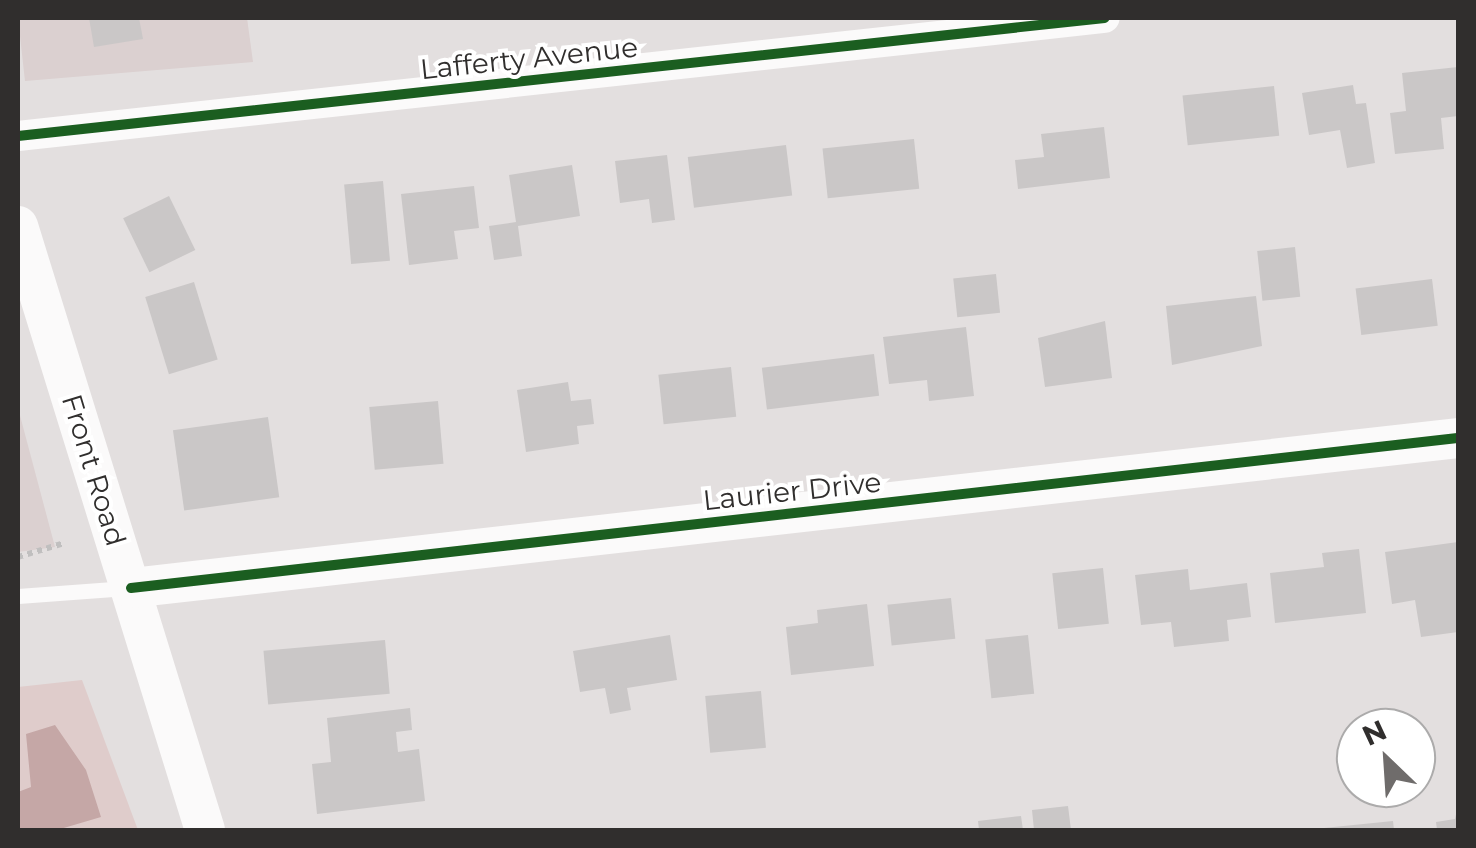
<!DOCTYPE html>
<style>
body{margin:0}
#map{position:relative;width:1476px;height:848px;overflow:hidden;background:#e3dfdf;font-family:Montserrat,sans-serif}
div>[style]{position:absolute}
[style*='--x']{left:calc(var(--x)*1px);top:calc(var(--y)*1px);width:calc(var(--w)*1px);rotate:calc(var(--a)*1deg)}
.built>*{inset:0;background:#dbd0d0}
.green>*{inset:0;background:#dfcccb}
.water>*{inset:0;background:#c5a7a6}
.building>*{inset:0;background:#cac7c7;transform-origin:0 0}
.path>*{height:6px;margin-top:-3px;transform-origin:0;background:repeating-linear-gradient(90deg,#c0bfbf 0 5px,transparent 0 10px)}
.lane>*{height:15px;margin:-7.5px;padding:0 7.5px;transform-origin:7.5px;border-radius:7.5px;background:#fbfafa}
.street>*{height:30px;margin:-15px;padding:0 15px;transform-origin:15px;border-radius:15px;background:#fbfafa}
.secondary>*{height:40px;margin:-20px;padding:0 20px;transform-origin:20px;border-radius:20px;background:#fbfafa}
.cycleway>*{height:10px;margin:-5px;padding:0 5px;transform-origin:5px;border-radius:5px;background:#1b5e20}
span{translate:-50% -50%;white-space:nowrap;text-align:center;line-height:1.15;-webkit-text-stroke:8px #fff;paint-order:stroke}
.street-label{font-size:28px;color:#302e2d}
.frame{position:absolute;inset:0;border:20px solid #302e2d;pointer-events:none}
.north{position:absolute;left:1336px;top:708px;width:100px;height:100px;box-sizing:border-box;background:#fff;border:2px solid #acabab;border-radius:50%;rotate:335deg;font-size:28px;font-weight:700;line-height:40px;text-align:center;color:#302e2d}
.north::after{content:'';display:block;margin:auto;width:35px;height:45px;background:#6f6c6b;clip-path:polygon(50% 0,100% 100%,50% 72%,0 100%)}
</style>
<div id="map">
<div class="built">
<div style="clip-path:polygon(18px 18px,247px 18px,253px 62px,25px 81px)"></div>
<div style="clip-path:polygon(18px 408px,55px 547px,18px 552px)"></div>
</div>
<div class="green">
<div style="clip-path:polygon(82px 680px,138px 830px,18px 830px,18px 687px)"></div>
</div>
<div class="water">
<div style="clip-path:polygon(55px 725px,86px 770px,101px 817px,57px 830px,18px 830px,18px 792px,31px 787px,26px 734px)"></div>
</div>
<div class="building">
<div style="clip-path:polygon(89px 18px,139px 18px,143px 39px,94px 47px)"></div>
<div style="clip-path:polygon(1458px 67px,1458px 116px,1441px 118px,1444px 149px,1395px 154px,1390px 113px,1406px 111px,1402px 73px)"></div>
<div style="clip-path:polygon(1353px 85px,1356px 104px,1366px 103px,1375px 163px,1347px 168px,1340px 130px,1309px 135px,1302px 93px)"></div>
<div style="left:1274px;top:86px;width:50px;height:92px;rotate:84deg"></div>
<div style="clip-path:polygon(1104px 127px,1110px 178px,1018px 189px,1015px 160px,1044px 157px,1041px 134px)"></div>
<div style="left:914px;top:139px;width:50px;height:92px;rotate:84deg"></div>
<div style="left:786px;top:145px;width:51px;height:99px;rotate:83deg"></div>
<div style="clip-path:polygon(667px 155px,675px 220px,652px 223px,649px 199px,620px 203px,615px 161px)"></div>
<div style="clip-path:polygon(572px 165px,580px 216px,518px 226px,522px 256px,494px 260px,489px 226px,516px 222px,509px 175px)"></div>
<div style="left:383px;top:181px;width:80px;height:39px;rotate:85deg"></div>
<div style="clip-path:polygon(474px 186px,479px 228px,454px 231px,458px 259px,409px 265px,401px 194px)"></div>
<div style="left:169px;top:196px;width:60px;height:51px;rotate:64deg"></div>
<div style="left:1295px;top:247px;width:50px;height:38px;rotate:84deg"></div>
<div style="left:996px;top:274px;width:39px;height:43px;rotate:84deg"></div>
<div style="left:1432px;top:279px;width:47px;height:77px;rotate:83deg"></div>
<div style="left:194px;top:282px;width:81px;height:51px;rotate:73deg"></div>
<div style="clip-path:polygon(1256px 296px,1262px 346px,1172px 365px,1166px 306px)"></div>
<div style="clip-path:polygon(1105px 321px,1112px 378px,1045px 387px,1038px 338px)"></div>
<div style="clip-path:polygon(966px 327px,974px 396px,929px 401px,927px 380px,889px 384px,883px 337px)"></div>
<div style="left:874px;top:354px;width:42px;height:113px;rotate:83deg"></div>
<div style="left:731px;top:367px;width:50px;height:73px;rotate:84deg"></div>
<div style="clip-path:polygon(568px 382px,571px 401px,591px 399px,594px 424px,577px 426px,579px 444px,526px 452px,517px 390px)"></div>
<div style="left:438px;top:401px;width:63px;height:69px;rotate:85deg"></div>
<div style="left:268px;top:417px;width:81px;height:96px;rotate:82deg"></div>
<div style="clip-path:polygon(1458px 542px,1458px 632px,1421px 637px,1415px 600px,1392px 604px,1385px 552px)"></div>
<div style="clip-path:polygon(1359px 549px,1366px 613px,1275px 623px,1270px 573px,1324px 567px,1322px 553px)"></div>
<div style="left:1103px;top:568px;width:56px;height:51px;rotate:84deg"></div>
<div style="clip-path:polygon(1188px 569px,1190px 590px,1247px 583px,1251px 617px,1227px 620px,1229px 641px,1174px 647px,1171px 622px,1141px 625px,1135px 575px)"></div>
<div style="left:951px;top:598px;width:41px;height:64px;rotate:84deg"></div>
<div style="clip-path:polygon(867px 604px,874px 666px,791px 675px,786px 627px,818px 623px,817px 610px)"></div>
<div style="clip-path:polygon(670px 635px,677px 680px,627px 688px,631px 710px,610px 714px,605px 688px,580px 692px,573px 651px)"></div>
<div style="left:1028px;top:635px;width:59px;height:43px;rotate:84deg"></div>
<div style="left:385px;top:640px;width:54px;height:122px;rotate:85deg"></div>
<div style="left:761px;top:691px;width:57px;height:56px;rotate:85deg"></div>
<div style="clip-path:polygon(410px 708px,412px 730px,396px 732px,398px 752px,419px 749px,425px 801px,317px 814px,312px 764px,331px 762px,327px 718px)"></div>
<div style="clip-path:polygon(1458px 805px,1458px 830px,1437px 830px,1436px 822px,1455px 819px)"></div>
<div style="clip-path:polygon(1068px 806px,1071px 830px,1034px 830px,1032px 810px)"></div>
<div style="clip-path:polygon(1021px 816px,1023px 830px,979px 830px,978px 821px)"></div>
<div style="clip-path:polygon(1393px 821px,1394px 830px,1324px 830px,1324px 828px)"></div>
</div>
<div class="path">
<div style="--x:18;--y:557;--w:48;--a:-16.9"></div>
</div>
<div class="lane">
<div style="--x:18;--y:596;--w:109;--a:-4.2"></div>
</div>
<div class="street">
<div style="--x:18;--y:136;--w:1093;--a:-6.2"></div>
</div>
<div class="secondary">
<div style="--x:18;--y:226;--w:632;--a:72.8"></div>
<div style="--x:131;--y:588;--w:1335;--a:-6.45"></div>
</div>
<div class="cycleway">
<div style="--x:18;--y:136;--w:1093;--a:-6.2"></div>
<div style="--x:131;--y:588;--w:1335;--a:-6.45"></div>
</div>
<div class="street-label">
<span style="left:529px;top:58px;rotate:-6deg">Lafferty Avenue</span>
<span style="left:94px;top:470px;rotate:73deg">Front Road</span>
<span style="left:792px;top:491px;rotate:-6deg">Laurier Drive</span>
</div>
<div class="frame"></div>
<div class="north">N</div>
</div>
